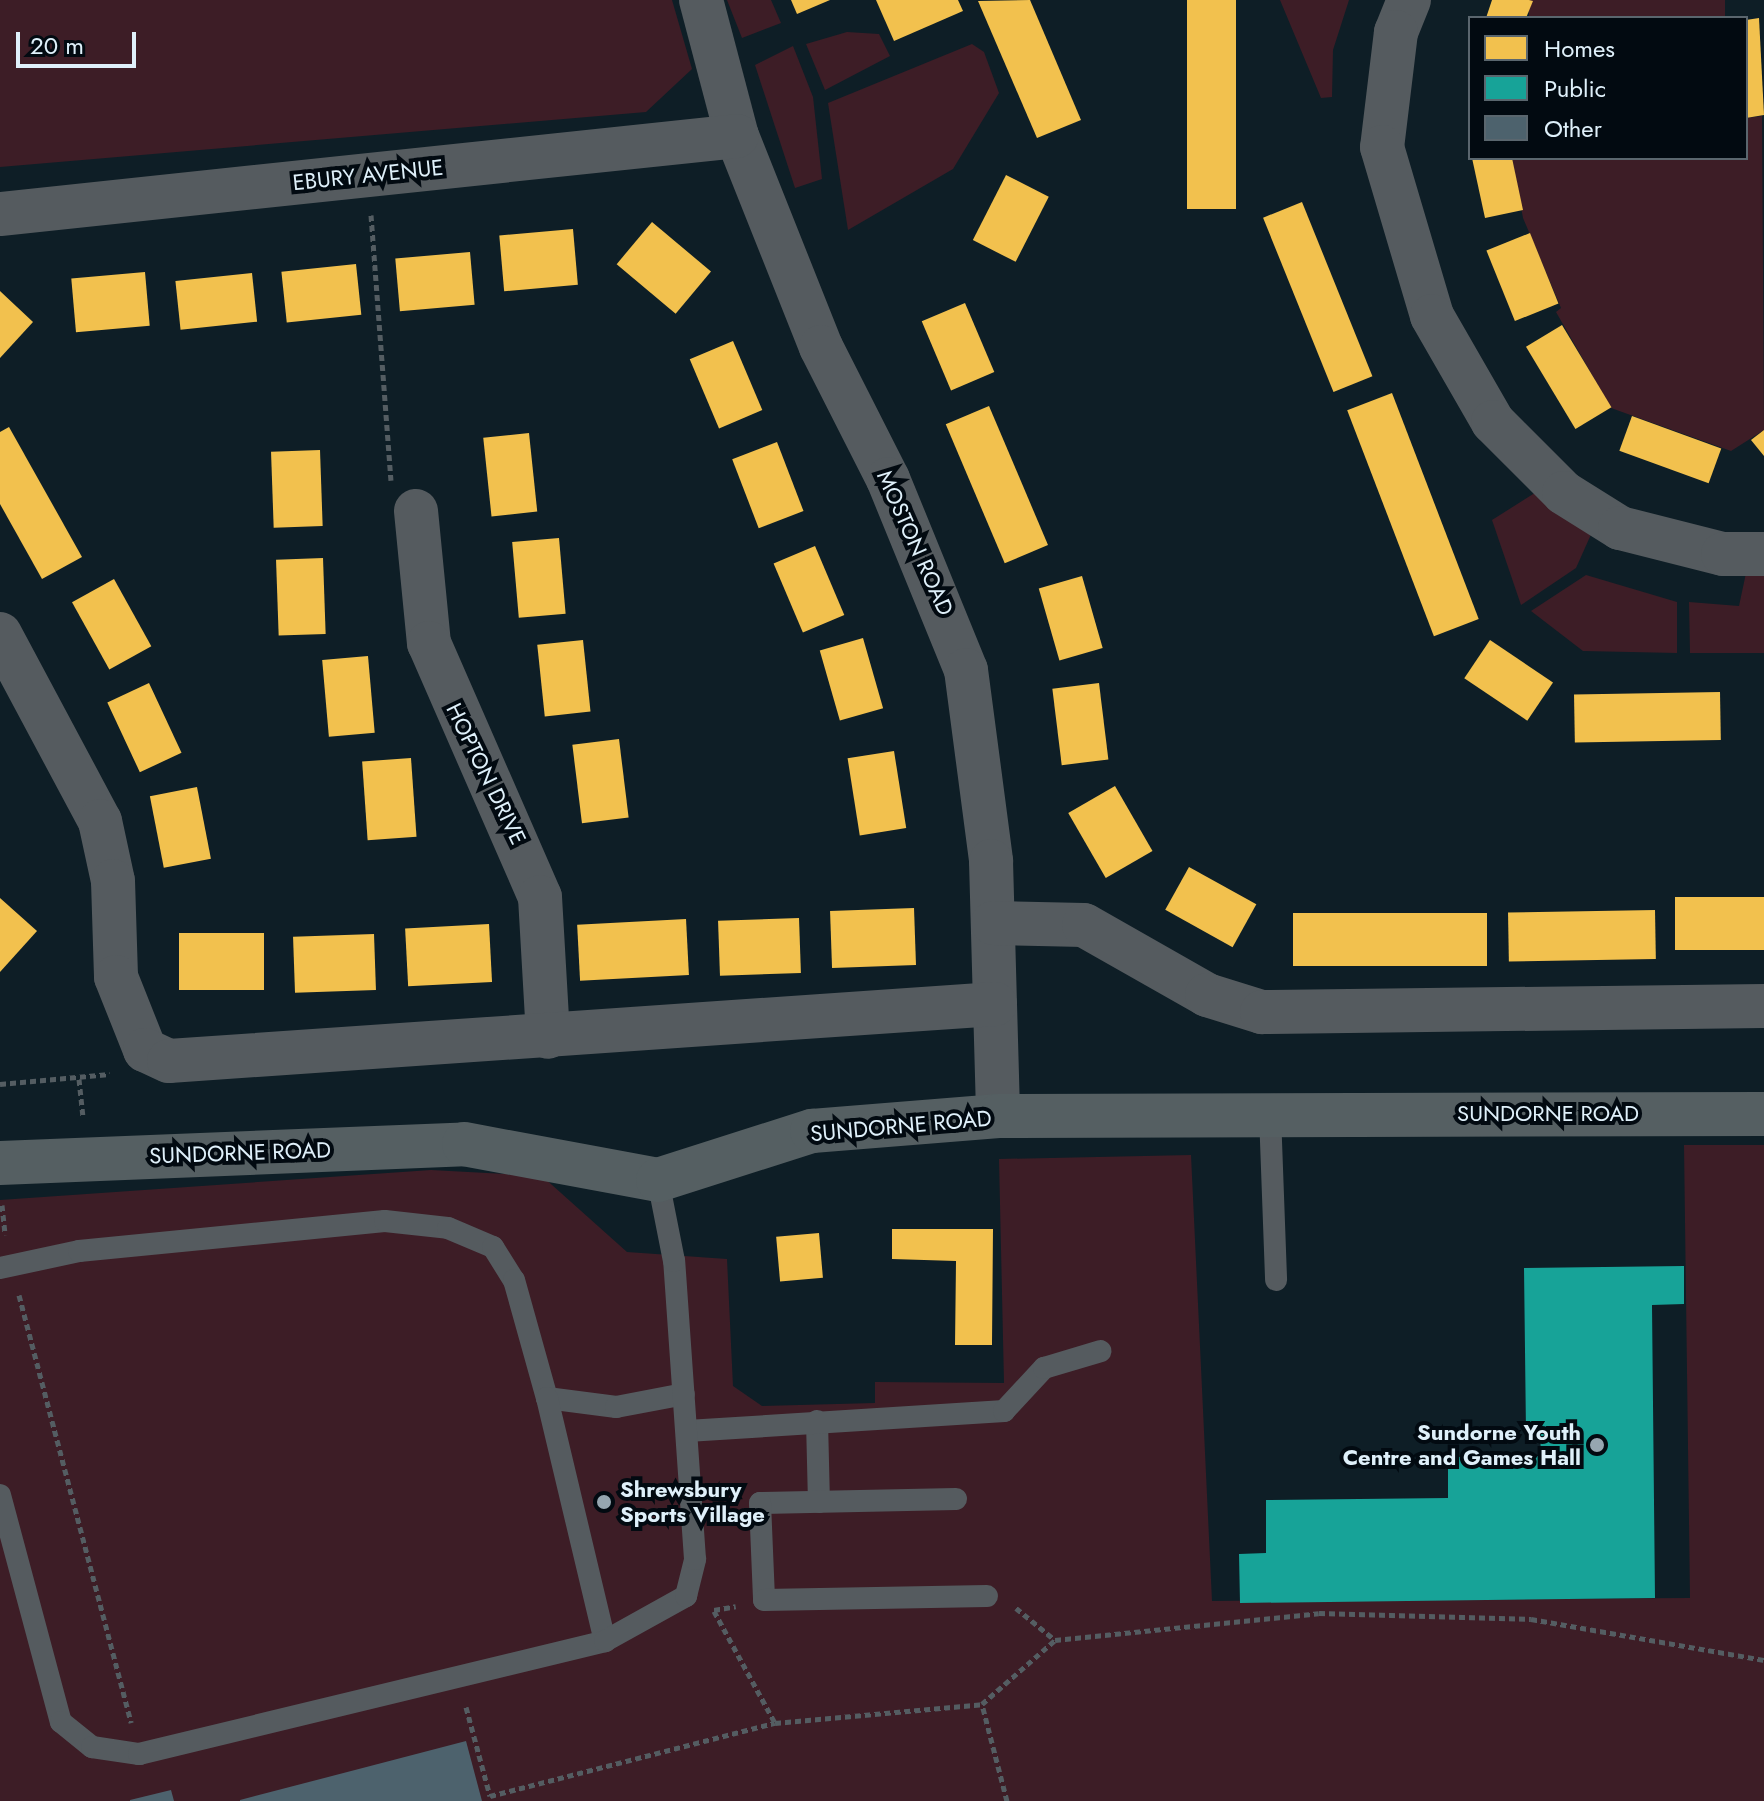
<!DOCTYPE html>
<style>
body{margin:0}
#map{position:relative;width:1764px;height:1801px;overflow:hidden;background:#0e1e26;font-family:Jost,sans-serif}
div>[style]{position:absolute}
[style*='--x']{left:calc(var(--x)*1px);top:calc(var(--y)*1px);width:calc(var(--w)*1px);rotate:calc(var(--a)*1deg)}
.green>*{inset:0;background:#3d1d26;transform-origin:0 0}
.homes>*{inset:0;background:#f2c14e;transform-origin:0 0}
.public>*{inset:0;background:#17a398}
.building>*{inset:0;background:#4d626d}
.path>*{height:5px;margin-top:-2.5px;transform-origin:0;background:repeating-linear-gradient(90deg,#545d62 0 6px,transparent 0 10px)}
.lane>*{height:22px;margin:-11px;padding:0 11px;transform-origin:11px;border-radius:11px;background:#555b5f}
.street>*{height:44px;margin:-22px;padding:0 22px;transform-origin:22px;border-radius:22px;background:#555b5f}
.secondary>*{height:44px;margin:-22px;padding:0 22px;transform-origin:22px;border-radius:22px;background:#555f62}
.dots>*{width:22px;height:22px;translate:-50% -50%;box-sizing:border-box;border:4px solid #020a11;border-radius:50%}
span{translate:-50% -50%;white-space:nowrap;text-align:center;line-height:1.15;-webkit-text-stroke:8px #020a11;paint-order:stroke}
.street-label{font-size:22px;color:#dff0fa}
.poi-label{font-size:22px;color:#dff0fa;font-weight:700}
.right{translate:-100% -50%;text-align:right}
.left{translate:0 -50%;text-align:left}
.legend{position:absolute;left:1468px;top:16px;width:280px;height:144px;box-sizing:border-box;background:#020a11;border:2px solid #5a666e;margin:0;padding:10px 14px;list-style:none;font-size:24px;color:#dff0fa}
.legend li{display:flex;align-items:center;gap:16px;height:40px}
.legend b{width:40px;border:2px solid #5a666e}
.scale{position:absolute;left:16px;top:32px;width:120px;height:36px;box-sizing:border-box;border:4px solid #dff0fa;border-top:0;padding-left:10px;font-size:24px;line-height:28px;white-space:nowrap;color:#dff0fa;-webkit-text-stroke:6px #020a11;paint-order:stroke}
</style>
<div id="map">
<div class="green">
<div style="clip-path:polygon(0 0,672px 0,692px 69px,646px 112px,0 167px)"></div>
<div style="clip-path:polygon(727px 0,771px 0,781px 23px,742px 38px)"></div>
<div style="clip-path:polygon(1280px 0,1349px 0,1333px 50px,1332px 97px,1321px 98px)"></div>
<div style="left:1529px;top:0;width:196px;height:18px"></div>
<div style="clip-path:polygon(847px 32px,879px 34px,890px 56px,825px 90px,806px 44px)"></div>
<div style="clip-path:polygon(972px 44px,984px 52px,999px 93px,953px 169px,848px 230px,828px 103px)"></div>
<div style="clip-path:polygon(793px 46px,813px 97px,822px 179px,795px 188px,755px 65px)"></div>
<div style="clip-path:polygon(1762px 116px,1764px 430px,1731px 451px,1611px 408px,1556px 312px,1561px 308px,1523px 218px,1512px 158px,1746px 158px,1746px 118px)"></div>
<div style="clip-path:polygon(1538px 491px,1593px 530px,1576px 568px,1521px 605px,1492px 520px)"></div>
<div style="clip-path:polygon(1764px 572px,1764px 653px,1690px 653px,1689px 602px,1739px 606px,1746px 573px)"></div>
<div style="clip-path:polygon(1586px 575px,1677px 602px,1677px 653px,1583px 651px,1531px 611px)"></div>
<div style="clip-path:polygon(1684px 1145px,1764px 1145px,1764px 1801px,0 1801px,0 1200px,431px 1170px,542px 1176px,627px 1252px,727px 1259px,733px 1386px,762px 1406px,875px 1403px,875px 1382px,1004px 1383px,999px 1159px,1191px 1155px,1212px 1601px,1690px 1598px)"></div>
</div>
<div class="homes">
<div style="clip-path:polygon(791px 0,830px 0,797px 14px)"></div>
<div style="clip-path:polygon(876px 0,958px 0,963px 11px,894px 41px)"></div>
<div style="clip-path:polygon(1030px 0,1081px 120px,1037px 138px,978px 1px)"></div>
<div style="left:1187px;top:0;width:49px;height:209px"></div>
<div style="clip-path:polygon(1492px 0,1529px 0,1533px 1px,1526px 18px,1486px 18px)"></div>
<div style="clip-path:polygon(1759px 18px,1764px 115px,1746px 118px,1746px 20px)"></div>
<div style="clip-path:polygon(1472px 158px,1512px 158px,1523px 210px,1485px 218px)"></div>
<div style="left:1006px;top:175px;width:48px;height:73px;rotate:27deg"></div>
<div style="left:1302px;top:202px;width:188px;height:42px;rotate:68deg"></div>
<div style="left:652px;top:222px;width:77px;height:55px;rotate:40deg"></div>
<div style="left:573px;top:229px;width:56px;height:74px;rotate:85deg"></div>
<div style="left:1530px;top:233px;width:76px;height:47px;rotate:68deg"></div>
<div style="left:470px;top:252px;width:53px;height:75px;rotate:85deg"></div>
<div style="left:356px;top:264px;width:51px;height:75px;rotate:84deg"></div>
<div style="left:145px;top:272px;width:54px;height:74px;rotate:85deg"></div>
<div style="left:252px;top:273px;width:49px;height:77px;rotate:84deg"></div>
<div style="clip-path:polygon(0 291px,33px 322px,0 358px)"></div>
<div style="left:965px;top:303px;width:75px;height:47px;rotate:67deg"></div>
<div style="left:1562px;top:325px;width:96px;height:42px;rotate:59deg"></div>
<div style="left:733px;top:341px;width:75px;height:47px;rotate:67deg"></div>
<div style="left:1392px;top:393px;width:242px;height:48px;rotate:69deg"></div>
<div style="left:989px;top:406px;width:151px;height:47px;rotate:67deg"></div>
<div style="left:1632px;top:416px;width:95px;height:37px;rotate:20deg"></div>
<div style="clip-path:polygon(9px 427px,82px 557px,42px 579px,0 504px,0 432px)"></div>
<div style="clip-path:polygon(1764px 430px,1764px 456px,1751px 440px)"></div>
<div style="left:529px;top:433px;width:79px;height:46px;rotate:84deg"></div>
<div style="left:777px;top:442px;width:74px;height:48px;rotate:69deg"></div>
<div style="left:320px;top:450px;width:76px;height:49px;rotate:88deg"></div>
<div style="left:559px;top:538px;width:76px;height:47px;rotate:85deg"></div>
<div style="left:815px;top:546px;width:75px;height:45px;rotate:67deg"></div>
<div style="left:323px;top:558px;width:76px;height:47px;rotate:88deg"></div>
<div style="left:1082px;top:576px;width:75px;height:45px;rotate:74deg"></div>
<div style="left:114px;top:579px;width:77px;height:48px;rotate:61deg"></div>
<div style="left:863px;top:638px;width:73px;height:45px;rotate:74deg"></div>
<div style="left:583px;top:640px;width:72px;height:46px;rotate:84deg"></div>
<div style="left:1490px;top:640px;width:76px;height:46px;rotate:34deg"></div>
<div style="left:368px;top:656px;width:77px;height:46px;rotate:85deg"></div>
<div style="left:149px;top:683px;width:77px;height:46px;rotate:65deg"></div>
<div style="left:1099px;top:683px;width:77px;height:47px;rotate:83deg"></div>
<div style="left:1720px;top:692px;width:48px;height:146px;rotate:89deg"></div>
<div style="left:619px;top:739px;width:79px;height:47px;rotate:83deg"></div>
<div style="left:894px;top:751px;width:78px;height:47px;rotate:81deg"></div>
<div style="left:411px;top:758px;width:79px;height:49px;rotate:86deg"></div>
<div style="left:1115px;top:786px;width:75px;height:54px;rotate:60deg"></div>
<div style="left:197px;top:787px;width:73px;height:48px;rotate:79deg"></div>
<div style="left:1189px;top:867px;width:77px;height:49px;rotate:29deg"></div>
<div style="left:1764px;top:897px;width:53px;height:89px;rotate:90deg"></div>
<div style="clip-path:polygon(0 898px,37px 931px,0 972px)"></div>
<div style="left:914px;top:908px;width:57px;height:84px;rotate:88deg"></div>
<div style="left:1655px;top:910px;width:49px;height:147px;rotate:89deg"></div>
<div style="left:1293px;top:913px;width:194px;height:53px"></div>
<div style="left:799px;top:918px;width:55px;height:81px;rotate:88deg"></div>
<div style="left:686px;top:919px;width:56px;height:109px;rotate:87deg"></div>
<div style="left:489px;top:924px;width:58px;height:84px;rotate:87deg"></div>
<div style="left:264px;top:933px;width:57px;height:85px;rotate:90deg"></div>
<div style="left:374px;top:934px;width:56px;height:81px;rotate:88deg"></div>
<div style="clip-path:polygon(892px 1229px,993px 1229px,992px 1345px,955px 1345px,956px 1261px,892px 1259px)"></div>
<div style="left:819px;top:1233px;width:45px;height:43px;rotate:85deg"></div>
</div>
<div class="public">
<div style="clip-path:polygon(1684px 1266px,1684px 1304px,1652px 1305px,1655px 1598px,1240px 1603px,1239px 1554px,1266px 1553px,1266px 1500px,1448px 1498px,1448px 1457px,1541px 1456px,1540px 1433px,1526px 1433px,1524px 1268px)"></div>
</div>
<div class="building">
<div style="clip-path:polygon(466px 1741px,482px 1801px,240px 1801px,240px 1800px)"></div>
<div style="clip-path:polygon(171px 1790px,174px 1801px,130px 1801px,130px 1800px)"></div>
</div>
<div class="path">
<div style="--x:371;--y:215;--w:266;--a:85.7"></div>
<div style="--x:79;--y:1079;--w:39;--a:84"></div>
<div style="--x:0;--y:1084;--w:110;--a:-5.2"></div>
<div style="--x:2;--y:1205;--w:30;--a:84"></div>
<div style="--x:19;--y:1295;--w:442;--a:75.3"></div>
<div style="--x:1016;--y:1608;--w:50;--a:39.4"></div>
<div style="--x:714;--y:1610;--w:22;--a:-10"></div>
<div style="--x:714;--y:1611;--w:128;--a:61.4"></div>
<div style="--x:466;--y:1707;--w:92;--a:74.9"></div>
<div style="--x:490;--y:1796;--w:294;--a:-14.4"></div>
<div style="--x:775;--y:1723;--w:208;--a:-5.2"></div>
<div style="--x:1007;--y:1801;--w:100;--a:-104.5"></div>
<div style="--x:982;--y:1704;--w:97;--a:-41.2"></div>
<div style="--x:1055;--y:1640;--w:265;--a:-5.8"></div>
<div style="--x:1319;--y:1613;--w:212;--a:1.6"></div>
<div style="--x:1531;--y:1619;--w:237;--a:10"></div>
</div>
<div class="lane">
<div style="--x:1270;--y:1114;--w:166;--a:87.9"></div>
<div style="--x:0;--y:1268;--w:81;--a:-12.1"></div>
<div style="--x:79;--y:1251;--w:307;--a:-5.6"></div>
<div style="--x:385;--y:1221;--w:63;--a:6.3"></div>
<div style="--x:448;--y:1228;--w:49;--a:22.9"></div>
<div style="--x:493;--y:1247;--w:39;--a:58"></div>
<div style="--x:514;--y:1280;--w:123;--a:74.4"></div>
<div style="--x:547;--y:1398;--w:70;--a:7.4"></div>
<div style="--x:616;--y:1407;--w:69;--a:-10.8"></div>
<div style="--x:547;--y:1398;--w:250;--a:76.6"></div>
<div style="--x:817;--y:1421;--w:81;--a:88.6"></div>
<div style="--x:687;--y:1431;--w:318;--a:-3.6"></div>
<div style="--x:1004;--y:1411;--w:59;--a:-47.1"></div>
<div style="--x:1044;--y:1368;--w:59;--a:-16.6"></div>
<div style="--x:0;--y:1495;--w:235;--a:75"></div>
<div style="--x:61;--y:1722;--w:40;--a:39"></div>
<div style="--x:92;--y:1747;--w:48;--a:8.5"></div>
<div style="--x:139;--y:1754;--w:480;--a:-13.6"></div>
<div style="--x:605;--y:1641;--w:93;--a:-29.1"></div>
<div style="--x:686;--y:1596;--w:38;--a:-76"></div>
<div style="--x:695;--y:1559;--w:299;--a:-94"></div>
<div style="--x:674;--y:1261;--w:83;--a:-101.2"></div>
<div style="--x:956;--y:1499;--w:196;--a:178.8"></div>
<div style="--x:760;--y:1503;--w:97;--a:87.6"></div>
<div style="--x:764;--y:1600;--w:223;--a:-1"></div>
</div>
<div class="street">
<div style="--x:701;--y:0;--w:141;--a:75.2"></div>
<div style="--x:737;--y:136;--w:227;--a:68.3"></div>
<div style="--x:821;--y:347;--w:148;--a:63.1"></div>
<div style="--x:888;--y:479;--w:206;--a:67.8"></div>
<div style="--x:966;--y:670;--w:193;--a:82.5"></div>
<div style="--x:991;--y:861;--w:255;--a:88.4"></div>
<div style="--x:1409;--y:0;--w:35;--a:112"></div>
<div style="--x:1396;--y:32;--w:116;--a:96.9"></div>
<div style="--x:1382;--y:147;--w:176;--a:73.5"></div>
<div style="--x:1432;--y:316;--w:122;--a:60.1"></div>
<div style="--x:1493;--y:422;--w:100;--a:45"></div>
<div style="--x:1564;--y:493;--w:66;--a:32"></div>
<div style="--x:1620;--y:528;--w:106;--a:14.2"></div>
<div style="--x:1723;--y:554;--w:41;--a:0"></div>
<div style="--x:0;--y:214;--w:741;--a:-6.04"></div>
<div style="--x:416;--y:511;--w:133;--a:84.4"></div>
<div style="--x:429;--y:643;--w:277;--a:66.4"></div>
<div style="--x:540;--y:897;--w:140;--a:86.7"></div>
<div style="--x:0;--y:634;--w:212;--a:61.9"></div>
<div style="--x:100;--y:821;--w:61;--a:77.8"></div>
<div style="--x:113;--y:881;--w:96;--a:88.2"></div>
<div style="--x:116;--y:977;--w:79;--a:68.3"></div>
<div style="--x:145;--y:1050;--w:26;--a:25"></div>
<div style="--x:169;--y:1061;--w:828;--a:-3.95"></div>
<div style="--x:993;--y:923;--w:91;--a:1.3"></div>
<div style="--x:1084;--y:925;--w:142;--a:29.6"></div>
<div style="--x:1207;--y:995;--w:58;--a:17.2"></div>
<div style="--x:1262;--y:1012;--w:502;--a:-0.68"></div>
</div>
<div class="secondary">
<div style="--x:0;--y:1163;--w:464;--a:-2.3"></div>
<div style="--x:464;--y:1144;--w:197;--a:10.5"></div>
<div style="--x:658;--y:1180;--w:162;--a:-17.7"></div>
<div style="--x:812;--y:1131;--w:187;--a:-4.6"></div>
<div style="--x:998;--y:1116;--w:766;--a:-0.15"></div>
</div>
<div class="dots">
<div style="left:1597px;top:1445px;background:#96a6b0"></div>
<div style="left:604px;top:1502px;background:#96a6b0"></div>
</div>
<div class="street-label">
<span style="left:368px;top:175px;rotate:-6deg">EBURY AVENUE</span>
<span style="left:915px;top:543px;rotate:66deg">MOSTON ROAD</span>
<span style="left:486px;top:774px;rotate:64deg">HOPTON DRIVE</span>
<span style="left:1548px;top:1114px">SUNDORNE ROAD</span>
<span style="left:901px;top:1126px;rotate:-5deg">SUNDORNE ROAD</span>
<span style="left:240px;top:1153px;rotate:-2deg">SUNDORNE ROAD</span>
</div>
<div class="poi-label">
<span class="right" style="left:1581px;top:1445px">Sundorne Youth<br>Centre and Games Hall</span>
<span class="left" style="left:620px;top:1502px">Shrewsbury<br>Sports Village</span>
</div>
<ul class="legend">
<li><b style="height:22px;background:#f2c14e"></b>Homes</li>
<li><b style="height:22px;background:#17a398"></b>Public</li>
<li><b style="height:22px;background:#4d626d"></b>Other</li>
</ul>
<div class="scale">20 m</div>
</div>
